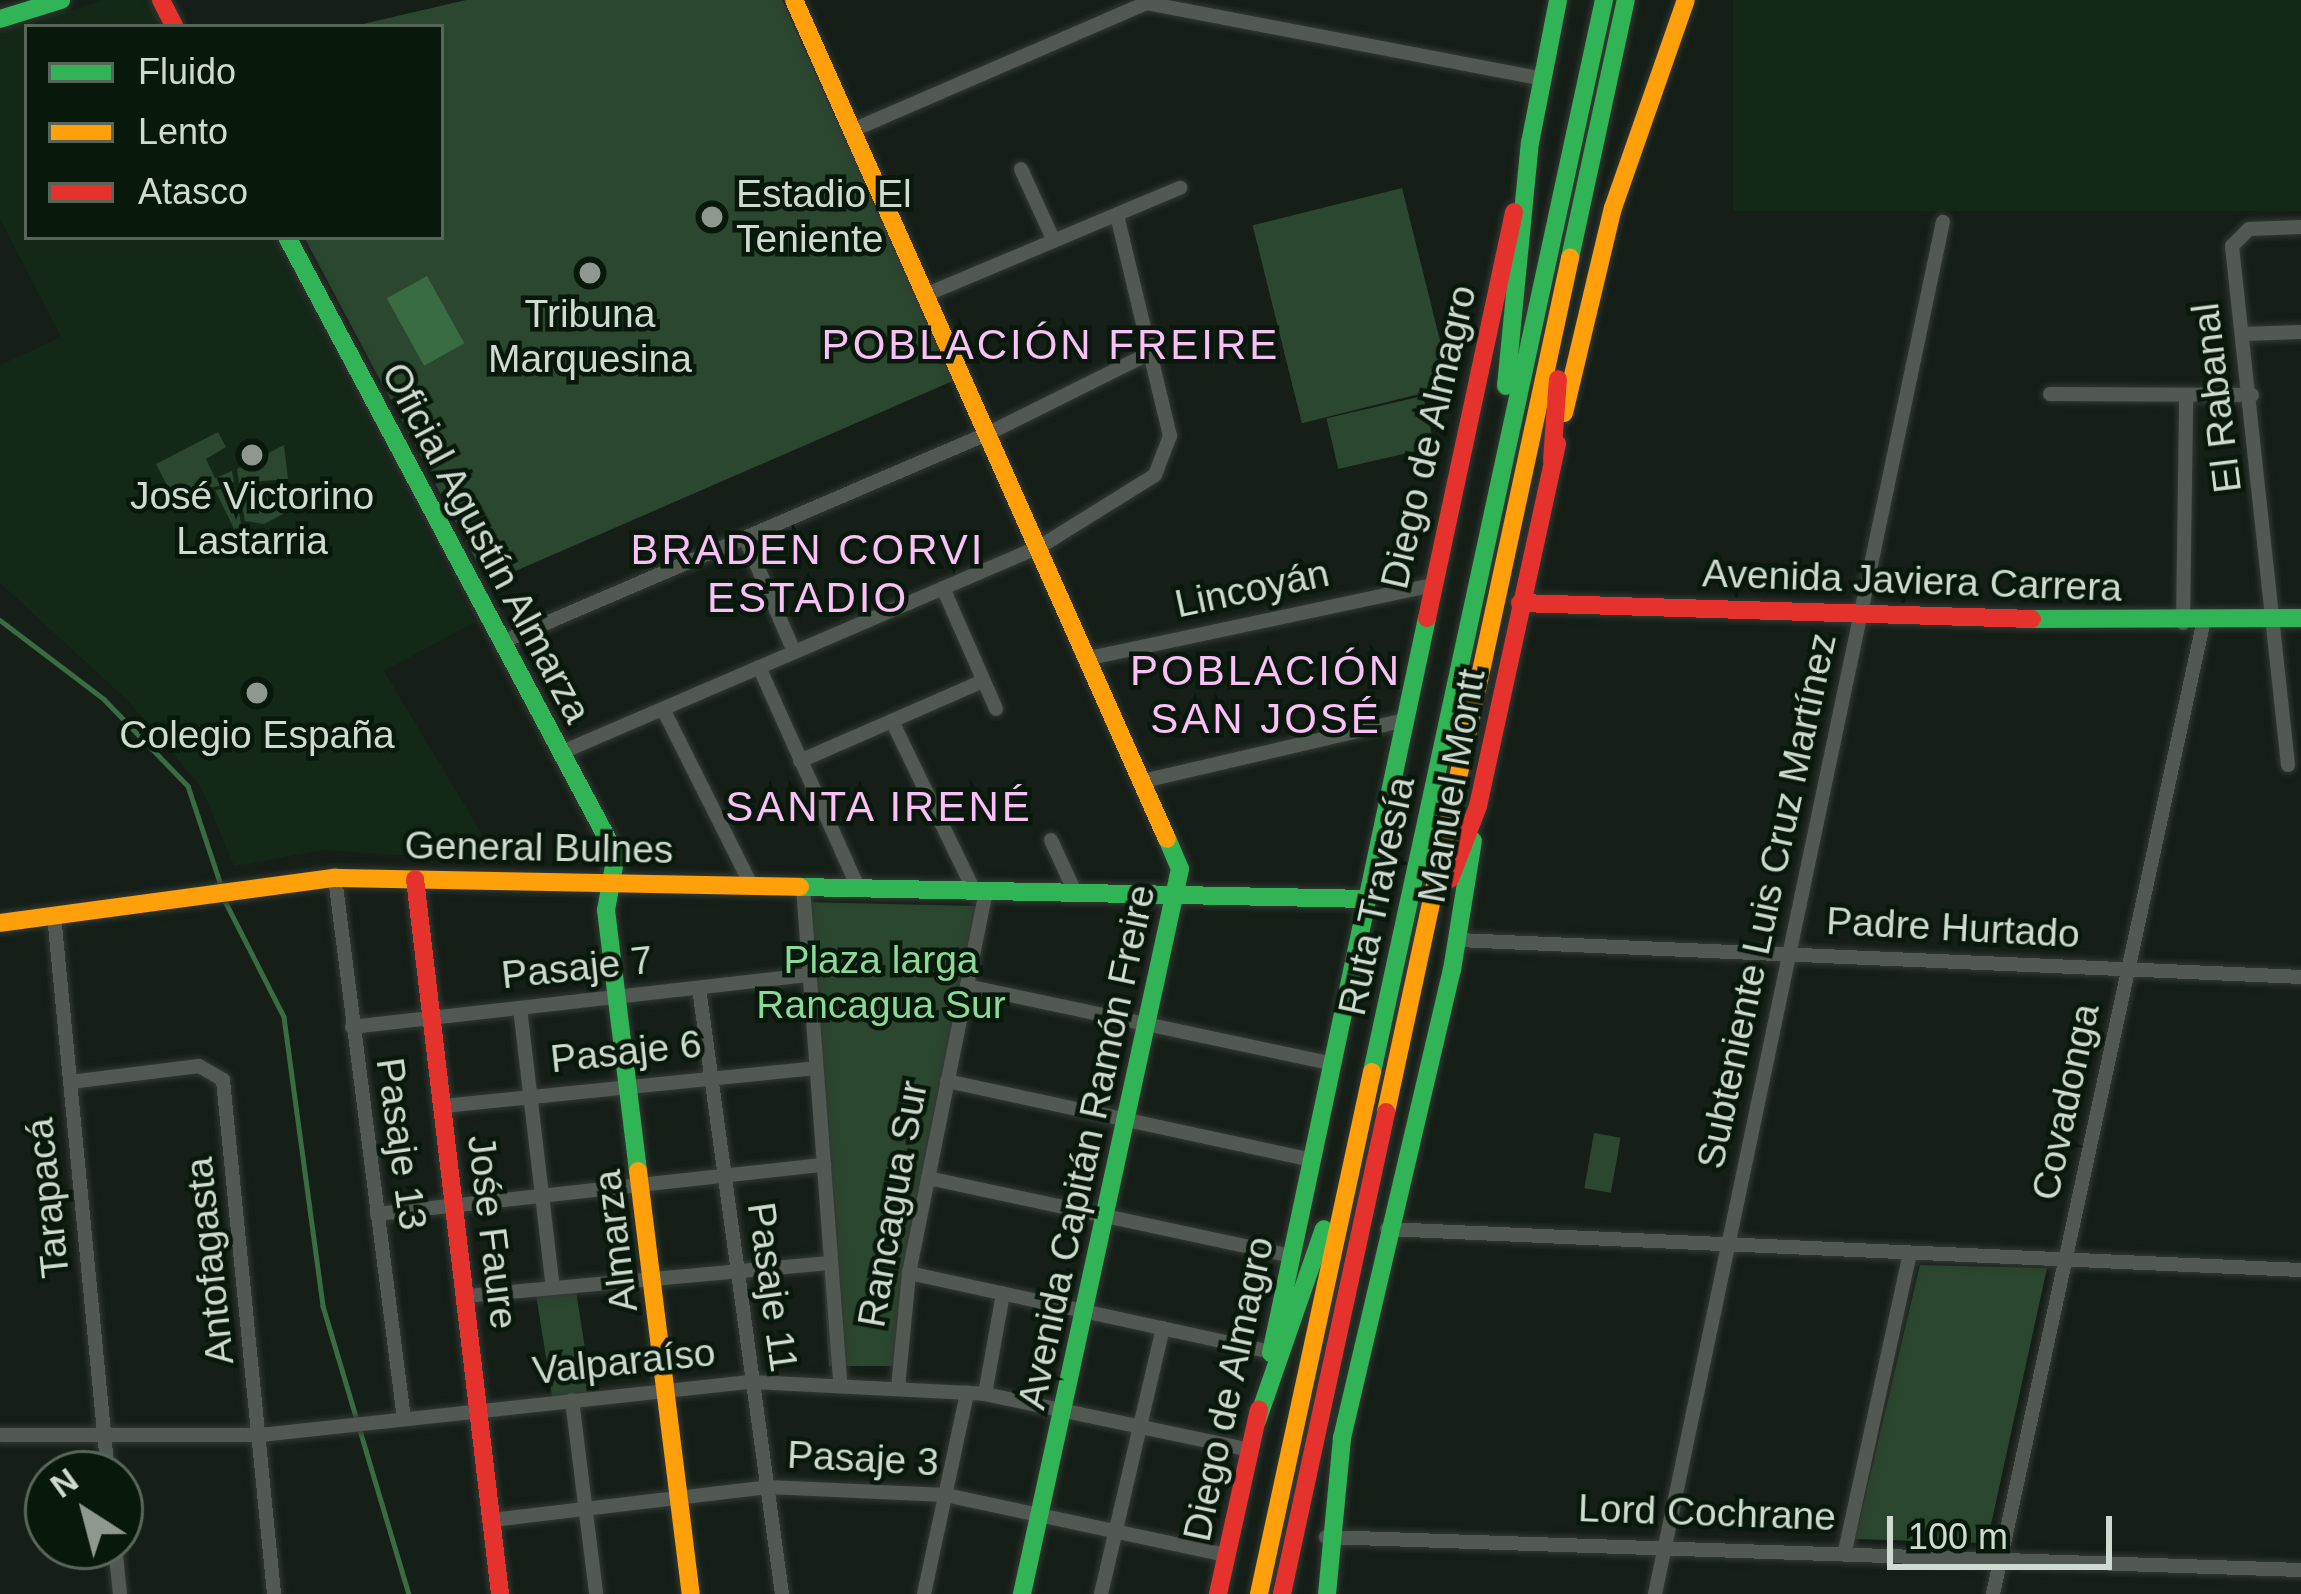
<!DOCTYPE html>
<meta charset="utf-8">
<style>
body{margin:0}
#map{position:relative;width:2301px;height:1594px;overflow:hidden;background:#151e17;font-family:Arial,sans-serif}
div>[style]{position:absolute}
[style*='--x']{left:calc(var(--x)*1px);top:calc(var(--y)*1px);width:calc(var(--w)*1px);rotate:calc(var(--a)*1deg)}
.built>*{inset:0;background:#132817;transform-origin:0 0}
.green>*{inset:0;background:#2b472f;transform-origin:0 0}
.water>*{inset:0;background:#3a6c44;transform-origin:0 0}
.stream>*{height:4.5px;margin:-2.25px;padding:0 2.25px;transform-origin:2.25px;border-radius:2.25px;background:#3a6c44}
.roads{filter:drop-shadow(0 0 3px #333934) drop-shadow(0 0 3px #333934)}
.street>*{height:14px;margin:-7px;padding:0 7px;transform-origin:7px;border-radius:7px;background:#525953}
.fast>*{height:18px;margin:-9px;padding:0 9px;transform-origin:9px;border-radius:9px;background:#30b455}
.slow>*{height:18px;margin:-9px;padding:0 9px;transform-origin:9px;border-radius:9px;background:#ff9f0a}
.jam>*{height:18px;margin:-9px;padding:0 9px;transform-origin:9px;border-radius:9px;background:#e5322d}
.dots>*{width:33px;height:33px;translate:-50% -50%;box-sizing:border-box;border:6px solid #08180b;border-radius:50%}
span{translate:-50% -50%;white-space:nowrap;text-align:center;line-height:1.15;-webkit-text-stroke:9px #08180b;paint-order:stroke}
.poi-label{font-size:39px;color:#cfdad0}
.left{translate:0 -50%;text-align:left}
.street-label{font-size:39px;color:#cfdad0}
.park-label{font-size:39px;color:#8ad997}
.neighbourhood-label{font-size:42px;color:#fcc0f8;letter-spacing:3px}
.legend{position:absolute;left:24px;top:24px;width:420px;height:216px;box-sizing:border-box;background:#08180b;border:3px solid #58665a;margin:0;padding:15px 21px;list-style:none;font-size:36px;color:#cfdad0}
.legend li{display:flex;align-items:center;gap:24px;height:60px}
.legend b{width:60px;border:3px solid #58665a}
.north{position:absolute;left:24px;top:1450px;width:120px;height:120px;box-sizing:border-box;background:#08180b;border:3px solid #58665a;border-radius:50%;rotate:324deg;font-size:33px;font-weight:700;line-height:48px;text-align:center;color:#cfdad0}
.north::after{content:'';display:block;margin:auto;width:42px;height:54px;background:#8e988f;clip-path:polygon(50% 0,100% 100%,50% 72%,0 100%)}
.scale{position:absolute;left:1887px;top:1516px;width:225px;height:54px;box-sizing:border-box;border:6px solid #cfdad0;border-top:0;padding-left:15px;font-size:36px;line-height:42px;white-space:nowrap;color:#cfdad0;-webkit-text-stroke:9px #08180b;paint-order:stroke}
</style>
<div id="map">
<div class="built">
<div style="clip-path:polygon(104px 0,149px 0,163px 27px,27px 27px,27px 237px,272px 237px,475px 622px,384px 671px,499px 862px,324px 850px,234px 866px,201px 787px,128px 701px,0 583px,0 365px,61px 337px,0 219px,0 31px)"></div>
<div style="left:1733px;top:0;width:568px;height:211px"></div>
</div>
<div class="green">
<div style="clip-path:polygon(466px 0,782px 0,955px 380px,488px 583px,304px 237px,441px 237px,441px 27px,350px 27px)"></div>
<div style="left:1402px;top:188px;width:204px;height:154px;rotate:76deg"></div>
<div style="left:1423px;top:396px;width:52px;height:99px;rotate:77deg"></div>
<div style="clip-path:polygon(218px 432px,226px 447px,206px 459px,215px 478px,232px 471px,234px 482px,173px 497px,156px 464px)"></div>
<div style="clip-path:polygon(284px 445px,288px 479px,239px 483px,237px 469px)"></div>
<div style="clip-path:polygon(288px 485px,291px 510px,264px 524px,245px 521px,239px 488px)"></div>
<div style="clip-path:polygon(235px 488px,242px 530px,236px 533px,215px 490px)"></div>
<div style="clip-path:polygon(802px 902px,979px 906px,896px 1366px,829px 1366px)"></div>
<div style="left:1594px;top:1133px;width:27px;height:56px;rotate:10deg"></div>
<div style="clip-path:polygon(1920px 1265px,2047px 1268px,1987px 1543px,1855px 1539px)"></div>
<div style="left:575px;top:1285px;width:113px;height:40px;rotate:81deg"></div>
</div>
<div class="water">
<div style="left:427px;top:276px;width:77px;height:46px;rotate:61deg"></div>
</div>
<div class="stream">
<div style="--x:0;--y:620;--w:131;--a:37.2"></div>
<div style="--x:104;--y:699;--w:121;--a:46"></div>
<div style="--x:188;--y:786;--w:108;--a:71.6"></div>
<div style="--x:224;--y:899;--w:132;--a:63"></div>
<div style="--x:284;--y:1017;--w:292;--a:82.3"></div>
<div style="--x:323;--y:1306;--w:301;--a:73.4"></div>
</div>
<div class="roads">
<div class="street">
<div style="--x:853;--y:130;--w:319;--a:-23.4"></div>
<div style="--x:1146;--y:3;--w:404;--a:10.8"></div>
<div style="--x:1021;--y:169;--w:79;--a:65.4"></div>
<div style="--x:925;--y:295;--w:277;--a:-22.8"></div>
<div style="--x:2244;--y:334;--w:57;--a:-2"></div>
<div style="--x:2050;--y:394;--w:202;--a:0.3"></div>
<div style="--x:745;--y:538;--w:124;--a:66.7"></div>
<div style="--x:943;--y:588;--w:132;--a:66.3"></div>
<div style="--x:2183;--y:623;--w:227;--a:-89.2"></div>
<div style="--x:502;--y:642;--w:530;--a:-23.23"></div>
<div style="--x:989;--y:433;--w:180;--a:-26.4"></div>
<div style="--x:1090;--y:658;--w:347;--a:-12"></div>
<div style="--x:759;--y:667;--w:243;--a:65.8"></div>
<div style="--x:663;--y:709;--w:197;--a:63.4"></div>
<div style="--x:892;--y:721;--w:189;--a:64.2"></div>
<div style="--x:560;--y:753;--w:524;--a:-23.28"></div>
<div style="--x:1041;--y:546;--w:134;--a:-31.9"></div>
<div style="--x:1155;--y:475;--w:42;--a:-69"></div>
<div style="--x:1170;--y:436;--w:226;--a:-103.5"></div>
<div style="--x:800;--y:761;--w:200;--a:-23.6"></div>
<div style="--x:2288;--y:765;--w:522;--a:-96.16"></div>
<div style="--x:2232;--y:246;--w:24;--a:-45"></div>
<div style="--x:2249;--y:229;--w:52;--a:-2.2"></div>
<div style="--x:1143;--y:781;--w:265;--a:-13.1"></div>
<div style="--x:1051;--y:840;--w:60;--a:65.2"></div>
<div style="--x:335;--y:878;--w:545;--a:82.73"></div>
<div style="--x:803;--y:887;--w:498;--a:85.7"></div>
<div style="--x:54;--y:915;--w:562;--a:84.48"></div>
<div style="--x:1458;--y:940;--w:844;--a:2.51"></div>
<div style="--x:967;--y:986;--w:374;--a:12"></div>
<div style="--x:699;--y:988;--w:612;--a:82.2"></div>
<div style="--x:520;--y:1008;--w:281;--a:83.3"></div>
<div style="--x:352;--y:1027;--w:460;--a:-6.5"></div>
<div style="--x:947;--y:1081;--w:373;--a:12.2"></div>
<div style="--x:70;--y:1082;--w:130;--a:-7.1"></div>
<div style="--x:199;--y:1066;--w:28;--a:30"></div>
<div style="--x:223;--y:1080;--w:517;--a:84.33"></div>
<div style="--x:443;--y:1106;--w:375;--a:-5.8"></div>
<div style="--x:928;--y:1178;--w:372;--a:12.1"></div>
<div style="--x:377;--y:1214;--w:450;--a:-6.3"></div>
<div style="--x:1387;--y:1229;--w:915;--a:2.57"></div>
<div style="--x:909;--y:1273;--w:371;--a:12.3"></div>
<div style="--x:466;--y:1296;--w:366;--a:-5.2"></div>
<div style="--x:898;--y:1388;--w:116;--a:-84.5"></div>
<div style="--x:909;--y:1273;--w:390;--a:-78.6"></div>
<div style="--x:985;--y:1394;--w:102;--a:-79.8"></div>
<div style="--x:572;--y:1400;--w:195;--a:82.9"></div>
<div style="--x:0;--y:1435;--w:261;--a:0"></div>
<div style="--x:261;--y:1435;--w:494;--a:-6.2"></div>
<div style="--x:752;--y:1382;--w:233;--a:2.9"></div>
<div style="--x:985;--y:1394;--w:271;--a:11.9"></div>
<div style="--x:492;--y:1520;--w:278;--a:-6.8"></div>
<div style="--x:768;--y:1487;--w:178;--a:2.6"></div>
<div style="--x:946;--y:1495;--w:287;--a:12.1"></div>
<div style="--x:1326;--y:1537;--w:976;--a:1.94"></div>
<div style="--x:115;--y:1546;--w:48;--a:84.1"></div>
<div style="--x:1845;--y:1551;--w:304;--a:-77.7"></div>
<div style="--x:924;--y:1594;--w:206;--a:-77.9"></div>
<div style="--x:1101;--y:1594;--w:273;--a:-76.9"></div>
<div style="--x:1655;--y:1594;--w:1402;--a:-78.15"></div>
<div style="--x:1993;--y:1594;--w:992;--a:-77.78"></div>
</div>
<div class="fast">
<div style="--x:0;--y:19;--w:64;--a:-17.3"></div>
<div style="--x:1530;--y:143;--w:146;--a:-78.9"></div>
<div style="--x:287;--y:237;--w:700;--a:61.97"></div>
<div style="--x:616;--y:855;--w:56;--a:100.3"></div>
<div style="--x:606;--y:910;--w:263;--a:83"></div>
<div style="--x:1570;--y:258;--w:264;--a:-77.8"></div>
<div style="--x:1506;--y:386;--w:244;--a:-84.4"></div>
<div style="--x:2032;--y:619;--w:269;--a:-0.2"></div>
<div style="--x:800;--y:887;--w:568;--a:1.21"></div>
<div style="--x:1372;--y:1072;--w:1097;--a:-77.79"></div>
<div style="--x:1271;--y:1353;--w:751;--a:-78.02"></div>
<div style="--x:1257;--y:1421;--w:203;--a:-70.8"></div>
<div style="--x:1022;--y:1594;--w:742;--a:-77.71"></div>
<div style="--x:1180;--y:869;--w:33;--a:-113"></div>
<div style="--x:1327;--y:1594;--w:157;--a:-84.5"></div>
<div style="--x:1342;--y:1438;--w:481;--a:-76.8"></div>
<div style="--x:1452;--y:970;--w:131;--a:-80.8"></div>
</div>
<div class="slow">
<div style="--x:794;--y:0;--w:918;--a:66.03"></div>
<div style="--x:1564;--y:413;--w:211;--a:-76.6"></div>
<div style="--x:1613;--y:208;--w:220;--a:-70.7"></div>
<div style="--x:0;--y:923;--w:338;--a:-7.7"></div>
<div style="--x:335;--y:878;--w:465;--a:1.1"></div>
<div style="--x:1386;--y:1112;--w:874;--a:-77.84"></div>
<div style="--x:638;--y:1171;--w:426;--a:82.9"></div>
<div style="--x:1259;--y:1594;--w:534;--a:-77.79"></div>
</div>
<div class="jam">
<div style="--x:161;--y:0;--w:30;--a:63"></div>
<div style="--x:1552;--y:460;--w:81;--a:-85.8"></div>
<div style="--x:1520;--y:603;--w:512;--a:1.79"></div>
<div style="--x:1427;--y:618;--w:415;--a:-77.9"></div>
<div style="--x:1478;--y:806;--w:371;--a:-77.7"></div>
<div style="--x:415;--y:879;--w:720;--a:83.22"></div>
<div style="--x:1450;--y:879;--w:78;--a:-69"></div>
<div style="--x:1218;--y:1594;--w:189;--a:-77.5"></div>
<div style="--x:1282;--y:1594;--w:493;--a:-77.8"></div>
</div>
</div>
<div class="dots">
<div style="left:712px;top:217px;background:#8e988f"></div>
<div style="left:590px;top:273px;background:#8e988f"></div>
<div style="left:252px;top:455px;background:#8e988f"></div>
<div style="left:257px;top:693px;background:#8e988f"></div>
</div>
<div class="poi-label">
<span class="left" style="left:736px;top:217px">Estadio El<br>Teniente</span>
<span style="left:590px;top:337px">Tribuna<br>Marquesina</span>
<span style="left:252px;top:519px">José Victorino<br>Lastarria</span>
<span style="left:257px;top:735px">Colegio España</span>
</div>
<div class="street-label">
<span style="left:2217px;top:398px;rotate:-97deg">El Rabanal</span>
<span style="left:1429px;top:437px;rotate:-77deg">Diego de Almagro</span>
<span style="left:486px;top:543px;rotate:62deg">Oficial Agustín Almarza</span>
<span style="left:1912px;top:581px;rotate:2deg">Avenida Javiera Carrera</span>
<span style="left:1252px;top:589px;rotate:-12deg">Lincoyán</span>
<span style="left:1452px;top:786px;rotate:-80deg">Manuel Montt</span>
<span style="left:539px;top:848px;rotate:1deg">General Bulnes</span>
<span style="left:1377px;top:896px;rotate:-78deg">Ruta Travesía</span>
<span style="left:1767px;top:901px;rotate:-78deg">Subteniente Luis Cruz Martínez</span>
<span style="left:1953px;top:928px;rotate:3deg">Padre Hurtado</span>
<span style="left:577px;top:968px;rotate:-6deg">Pasaje 7</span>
<span style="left:626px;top:1052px;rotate:-6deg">Pasaje 6</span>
<span style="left:2066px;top:1102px;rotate:-78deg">Covadonga</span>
<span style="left:401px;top:1144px;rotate:82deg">Pasaje 13</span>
<span style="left:1087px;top:1147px;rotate:-78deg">Avenida Capitán Ramón Freire</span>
<span style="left:48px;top:1198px;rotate:-96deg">Tarapacá</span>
<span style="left:893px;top:1204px;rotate:-80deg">Rancagua Sur</span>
<span style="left:492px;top:1232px;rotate:83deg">Jośe Faure</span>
<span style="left:616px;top:1241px;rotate:-97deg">Almarza</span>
<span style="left:210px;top:1261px;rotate:-96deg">Antofagasta</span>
<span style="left:772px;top:1287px;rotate:82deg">Pasaje 11</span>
<span style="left:624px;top:1362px;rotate:-6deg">Valparaíso</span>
<span style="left:1229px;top:1389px;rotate:-78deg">Diego de Almagro</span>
<span style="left:863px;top:1459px;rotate:3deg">Pasaje 3</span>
<span style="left:1707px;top:1513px;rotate:2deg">Lord Cochrane</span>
</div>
<div class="park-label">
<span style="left:881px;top:983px">Plaza larga<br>Rancagua Sur</span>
</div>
<div class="neighbourhood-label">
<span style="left:1051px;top:345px">POBLACIÓN FREIRE</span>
<span style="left:808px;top:574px">BRADEN CORVI<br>ESTADIO</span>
<span style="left:1266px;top:695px">POBLACIÓN<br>SAN JOSÉ</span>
<span style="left:879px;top:807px">SANTA IRENÉ</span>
</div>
<ul class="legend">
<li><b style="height:15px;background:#30b455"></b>Fluido</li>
<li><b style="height:15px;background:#ff9f0a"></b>Lento</li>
<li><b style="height:15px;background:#e5322d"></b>Atasco</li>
</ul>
<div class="north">N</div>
<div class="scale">100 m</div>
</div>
